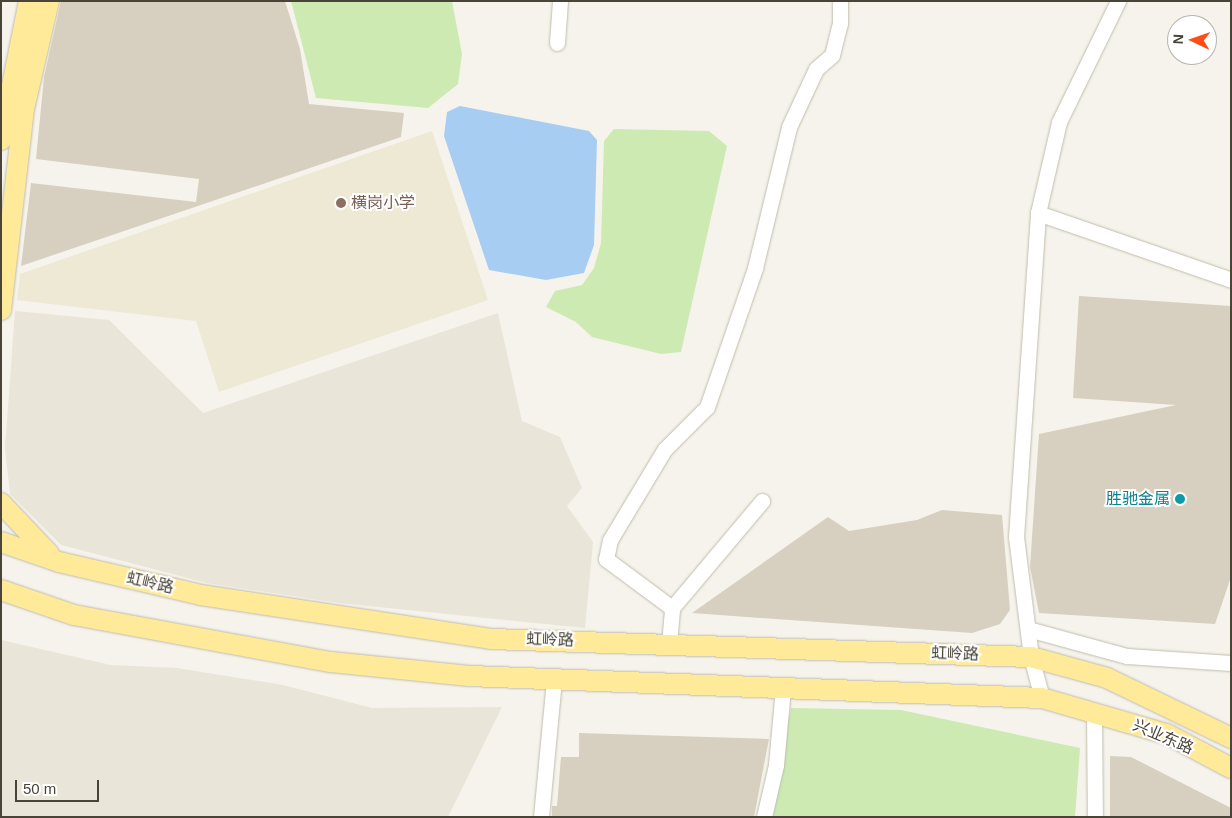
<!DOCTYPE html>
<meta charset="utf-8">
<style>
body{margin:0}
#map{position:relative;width:1232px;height:818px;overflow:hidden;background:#f5f3eb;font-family:Arial,"Noto Sans SC",sans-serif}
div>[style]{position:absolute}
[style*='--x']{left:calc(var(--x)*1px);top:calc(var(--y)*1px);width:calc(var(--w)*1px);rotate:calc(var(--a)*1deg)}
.residential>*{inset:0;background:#e9e5d9}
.education>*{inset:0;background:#eee9d4}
.green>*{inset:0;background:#cdeab3}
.water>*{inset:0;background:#a7cdf2}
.building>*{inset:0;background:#d7d0c0}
.roads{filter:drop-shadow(0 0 1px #c1bcad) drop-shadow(0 0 1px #c1bcad)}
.minor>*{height:15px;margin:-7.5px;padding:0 7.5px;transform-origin:7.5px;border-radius:7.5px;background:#fff}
.major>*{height:20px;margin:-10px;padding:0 10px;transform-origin:10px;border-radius:10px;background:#ffea9a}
.dots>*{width:14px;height:14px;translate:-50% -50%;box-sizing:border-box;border:2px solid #fff;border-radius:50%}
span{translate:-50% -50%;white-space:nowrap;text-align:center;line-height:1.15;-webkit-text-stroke:4px #fff;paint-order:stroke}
.education-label{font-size:16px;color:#785e54}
.left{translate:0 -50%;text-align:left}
.culture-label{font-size:16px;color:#0d838f}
.right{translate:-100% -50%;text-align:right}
.street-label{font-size:16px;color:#4a4438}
.frame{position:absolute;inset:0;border:2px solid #4a4438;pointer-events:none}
.north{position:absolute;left:1167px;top:15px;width:50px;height:50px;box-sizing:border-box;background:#fff;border:1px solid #b7b4af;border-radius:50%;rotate:273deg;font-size:14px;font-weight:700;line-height:20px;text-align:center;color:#4a4438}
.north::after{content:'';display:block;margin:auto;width:18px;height:22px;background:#fd4e1a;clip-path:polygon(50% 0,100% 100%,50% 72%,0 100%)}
.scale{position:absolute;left:15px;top:780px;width:84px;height:22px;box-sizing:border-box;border:2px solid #4a4438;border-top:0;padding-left:6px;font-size:15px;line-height:18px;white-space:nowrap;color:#4a4438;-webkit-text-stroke:4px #fff;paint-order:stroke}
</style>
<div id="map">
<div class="residential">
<div style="clip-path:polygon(15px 311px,109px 320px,203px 413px,498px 313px,522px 421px,560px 437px,582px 488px,567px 506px,593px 542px,585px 628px,339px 603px,207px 583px,61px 545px,10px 494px,5px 448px)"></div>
<div style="clip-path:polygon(1px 640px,111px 665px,177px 668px,283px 685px,372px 708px,502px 707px,448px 817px,1px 817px)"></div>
</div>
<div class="education">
<div style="clip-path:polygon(432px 131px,488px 300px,219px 392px,196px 321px,17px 300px,20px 274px)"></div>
</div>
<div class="green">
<div style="clip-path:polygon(291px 1px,452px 1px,462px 54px,458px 84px,428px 108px,316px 98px)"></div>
<div style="clip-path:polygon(614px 129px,709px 131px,727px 146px,681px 352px,661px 354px,592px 337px,576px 322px,546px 307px,555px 291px,582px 285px,594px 268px,601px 243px,604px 141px)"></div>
<div style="clip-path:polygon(791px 708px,901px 710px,1080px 748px,1075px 817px,769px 817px)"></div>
</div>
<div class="water">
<div style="clip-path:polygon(460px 106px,589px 131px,597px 140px,594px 245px,584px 273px,546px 280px,489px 270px,444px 136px,447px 112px)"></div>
</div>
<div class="building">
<div style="clip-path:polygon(61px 1px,285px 1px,300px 49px,309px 104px,404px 113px,401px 137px,21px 266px,31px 183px,196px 202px,199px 179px,36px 159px,44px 77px)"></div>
<div style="clip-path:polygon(1079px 296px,1231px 306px,1231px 577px,1215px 624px,1039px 613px,1030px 567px,1039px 434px,1176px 405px,1073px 398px)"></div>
<div style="clip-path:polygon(942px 510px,1002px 515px,1010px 610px,1000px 624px,972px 633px,692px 613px,828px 517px,849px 531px,917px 520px)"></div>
<div style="clip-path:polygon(579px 733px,769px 739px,754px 817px,552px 817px,552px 806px,557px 806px,561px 757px,579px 757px)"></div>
<div style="clip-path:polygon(1110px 756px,1131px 757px,1231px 808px,1231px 817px,1110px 817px)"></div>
</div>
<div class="roads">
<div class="minor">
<div style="--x:557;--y:43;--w:42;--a:-85.9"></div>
<div style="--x:1038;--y:213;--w:204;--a:19.1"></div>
<div style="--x:672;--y:608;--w:82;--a:-143.4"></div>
<div style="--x:606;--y:559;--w:19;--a:-78"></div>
<div style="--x:610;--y:540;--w:106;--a:-58.9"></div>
<div style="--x:665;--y:449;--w:59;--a:-45"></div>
<div style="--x:707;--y:407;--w:147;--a:-70.9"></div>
<div style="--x:755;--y:268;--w:145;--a:-76.4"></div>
<div style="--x:789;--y:127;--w:64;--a:-65"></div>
<div style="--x:816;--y:69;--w:21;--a:-41"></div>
<div style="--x:832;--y:55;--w:32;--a:-76"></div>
<div style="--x:840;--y:24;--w:23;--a:-90"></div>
<div style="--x:1028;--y:629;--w:103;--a:15.3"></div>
<div style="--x:1127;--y:656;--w:104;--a:3.9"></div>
<div style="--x:669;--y:644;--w:36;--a:-85"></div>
<div style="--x:672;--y:608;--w:140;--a:-49.9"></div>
<div style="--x:1042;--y:698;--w:42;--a:-105"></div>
<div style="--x:1031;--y:657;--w:121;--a:-97.1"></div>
<div style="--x:1016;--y:537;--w:325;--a:-86.1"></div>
<div style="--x:1038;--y:213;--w:93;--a:-77"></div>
<div style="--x:1059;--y:122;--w:135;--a:-64"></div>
<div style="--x:1094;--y:711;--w:106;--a:89.5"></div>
<div style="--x:541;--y:817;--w:139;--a:-84.6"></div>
<div style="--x:764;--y:817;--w:53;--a:-77"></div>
<div style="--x:776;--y:765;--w:77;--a:-84.8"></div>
</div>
<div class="major">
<div style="--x:1;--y:140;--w:142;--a:-78.6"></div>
<div style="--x:1;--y:310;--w:202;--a:-83.5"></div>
<div style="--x:24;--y:109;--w:111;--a:-77"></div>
<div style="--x:1;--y:503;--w:70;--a:46.7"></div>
<div style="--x:1;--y:542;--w:61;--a:19"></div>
<div style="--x:59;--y:562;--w:146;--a:13.1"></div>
<div style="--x:201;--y:595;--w:293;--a:8.6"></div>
<div style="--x:491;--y:639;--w:540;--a:1.91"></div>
<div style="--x:1031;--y:657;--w:79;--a:15.4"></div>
<div style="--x:1107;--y:678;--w:138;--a:25.8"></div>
<div style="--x:1;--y:590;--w:77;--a:18.9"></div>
<div style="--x:74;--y:615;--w:261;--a:10.4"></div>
<div style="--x:331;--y:662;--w:139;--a:5.8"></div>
<div style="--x:469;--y:676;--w:573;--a:2.2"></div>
<div style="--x:1042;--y:698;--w:130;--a:16.1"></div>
<div style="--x:1167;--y:734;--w:72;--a:28"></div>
</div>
</div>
<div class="dots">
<div style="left:341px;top:203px;background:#8d6e63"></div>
<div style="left:1180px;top:499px;background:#0f9aa8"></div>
</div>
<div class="education-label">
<span class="left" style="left:351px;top:203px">横岗小学</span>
</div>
<div class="culture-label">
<span class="right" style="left:1170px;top:499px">胜驰金属</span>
</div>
<div class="street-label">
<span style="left:150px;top:583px;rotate:13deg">虹岭路</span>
<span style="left:550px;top:640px;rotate:2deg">虹岭路</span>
<span style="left:955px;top:654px;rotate:2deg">虹岭路</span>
<span style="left:1163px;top:737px;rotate:23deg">兴业东路</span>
</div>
<div class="frame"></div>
<div class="north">N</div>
<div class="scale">50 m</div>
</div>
